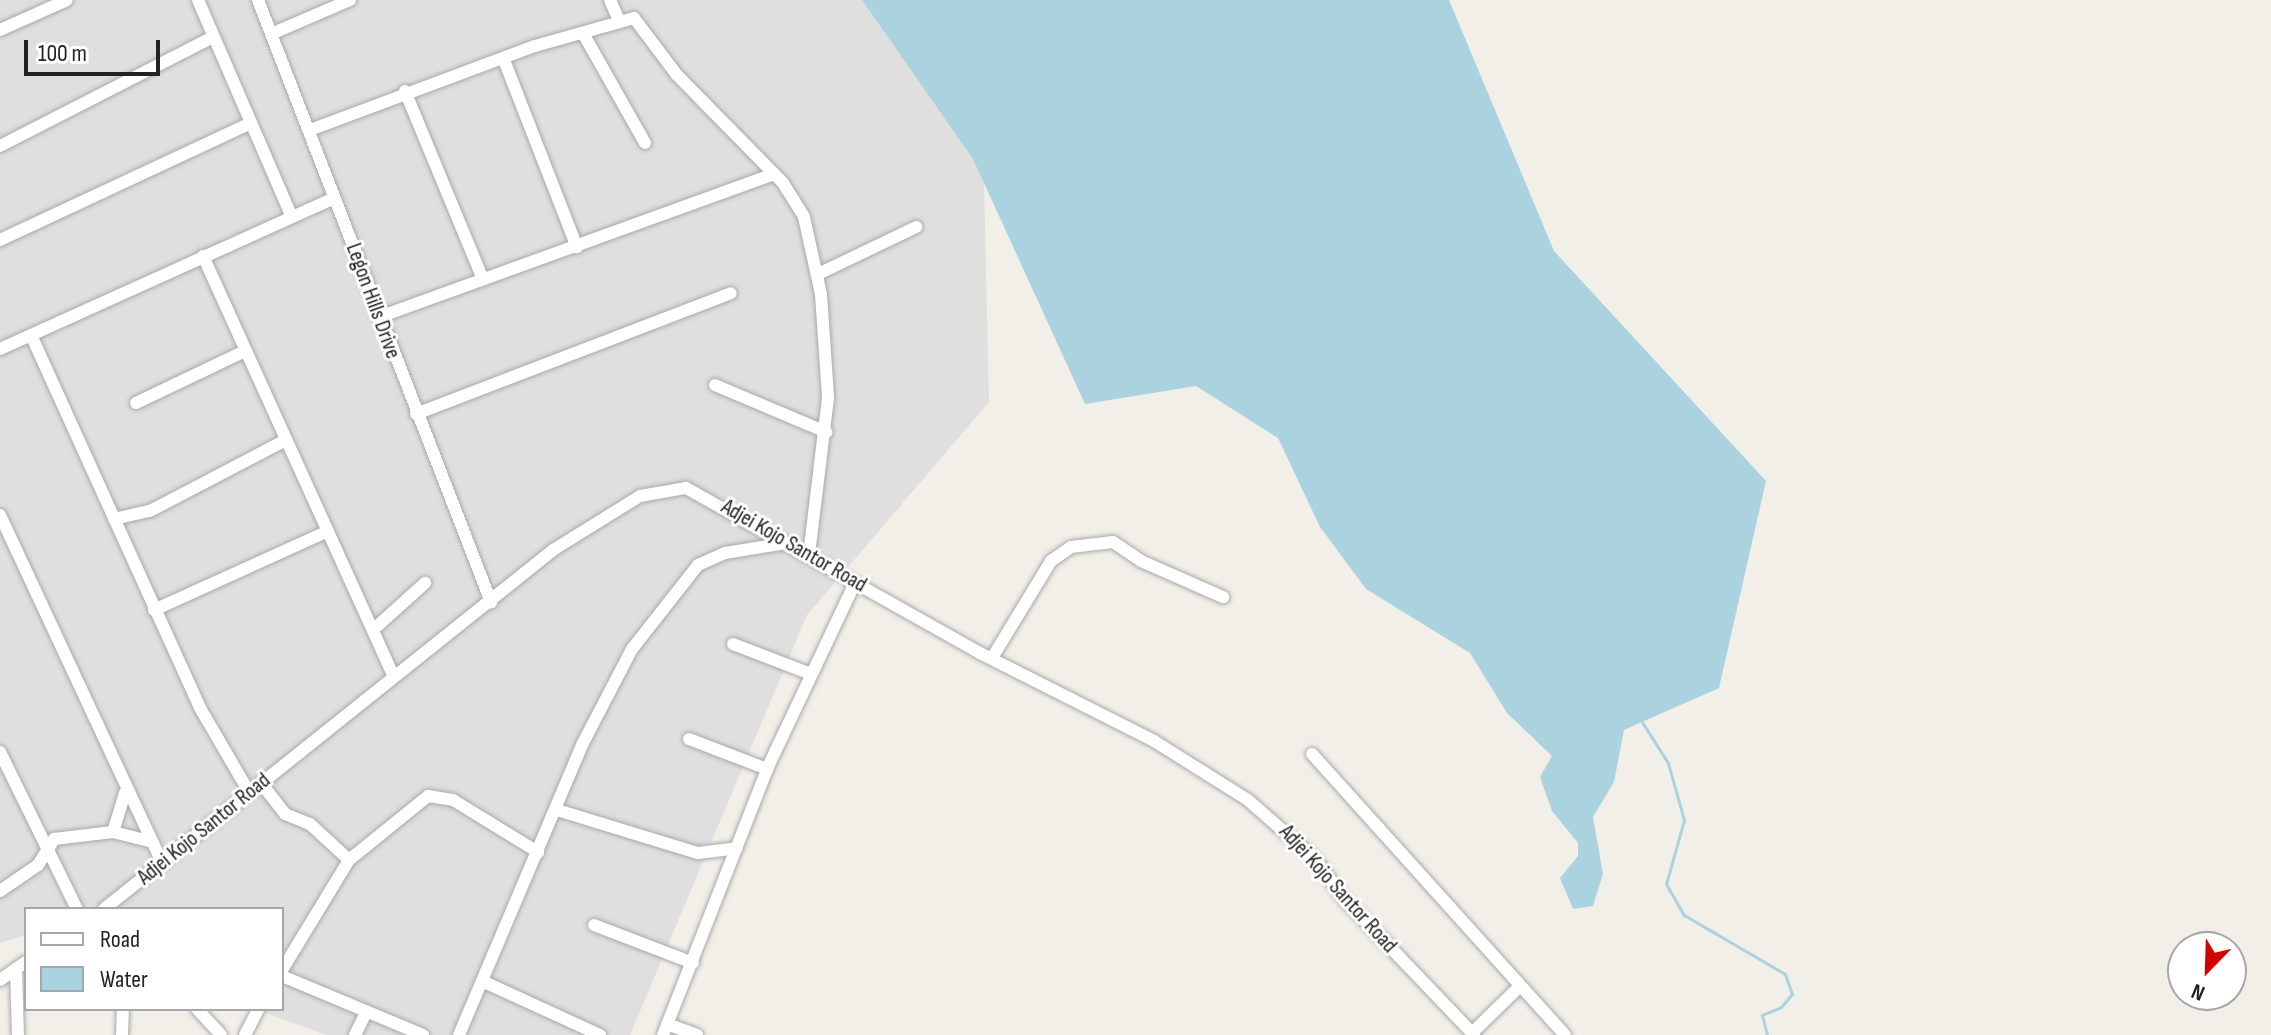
<!DOCTYPE html>
<style>
body{margin:0}
#map{position:relative;width:2271px;height:1035px;overflow:hidden;background:#f2efe9;font-family:"Sofia Sans Condensed",sans-serif}
div>[style]{position:absolute}
[style*='--x']{left:calc(var(--x)*1px);top:calc(var(--y)*1px);width:calc(var(--w)*1px);rotate:calc(var(--a)*1deg)}
.residential>*{inset:0;background:#e0dfdf}
.water>*{inset:0;background:#aad3df}
.stream>*{height:3px;margin:-1.5px;padding:0 1.5px;transform-origin:1.5px;border-radius:1.5px;background:#aad3df}
.roads{filter:drop-shadow(0 0 2px #a9a9a9) drop-shadow(0 0 2px #a9a9a9)}
.minor>*{height:12px;margin:-6px;padding:0 6px;transform-origin:6px;border-radius:6px;background:#fff}
span{translate:-50% -50%;white-space:nowrap;text-align:center;line-height:1.15;-webkit-text-stroke:6px #fff;paint-order:stroke}
.street-label{font-size:22px;color:#222}
.legend{position:absolute;left:24px;top:907px;width:260px;height:104px;box-sizing:border-box;background:#fff;border:2px solid #a7a7a7;margin:0;padding:10px 14px;list-style:none;font-size:24px;color:#222}
.legend li{display:flex;align-items:center;gap:16px;height:40px}
.legend b{width:40px;border:2px solid #a7a7a7}
.north{position:absolute;left:2167px;top:931px;width:80px;height:80px;box-sizing:border-box;background:#fff;border:2px solid #a7a7a7;border-radius:50%;rotate:203deg;font-size:22px;font-weight:700;line-height:32px;text-align:center;color:#222}
.north::after{content:'';display:block;margin:auto;width:28px;height:36px;background:#d40000;clip-path:polygon(50% 0,100% 100%,50% 72%,0 100%)}
.scale{position:absolute;left:24px;top:40px;width:136px;height:36px;box-sizing:border-box;border:4px solid #222;border-top:0;padding-left:10px;font-size:24px;line-height:28px;white-space:nowrap;color:#222;-webkit-text-stroke:6px #fff;paint-order:stroke}
</style>
<div id="map">
<div class="residential">
<div style="clip-path:polygon(0 0,974px 0,980px 7px,989px 402px,807px 615px,630px 1035px,326px 1035px,255px 1009px,282px 1009px,282px 909px,26px 909px,26px 935px,0 943px)"></div>
</div>
<div class="water">
<div style="clip-path:polygon(862px 0,1449px 0,1554px 251px,1766px 481px,1719px 688px,1624px 730px,1614px 782px,1593px 817px,1603px 874px,1593px 906px,1573px 909px,1560px 878px,1578px 856px,1578px 843px,1552px 811px,1540px 777px,1552px 756px,1507px 713px,1470px 653px,1366px 589px,1320px 527px,1278px 438px,1196px 386px,1085px 404px,973px 159px)"></div>
</div>
<div class="stream">
<div style="--x:1642;--y:722;--w:49;--a:57.6"></div>
<div style="--x:1668;--y:763;--w:59;--a:74.3"></div>
<div style="--x:1684;--y:820;--w:66;--a:105.7"></div>
<div style="--x:1666;--y:884;--w:36;--a:60"></div>
<div style="--x:1684;--y:915;--w:117;--a:30.3"></div>
<div style="--x:1785;--y:974;--w:21;--a:71"></div>
<div style="--x:1792;--y:994;--w:17;--a:130"></div>
<div style="--x:1781;--y:1007;--w:21;--a:157"></div>
<div style="--x:1762;--y:1015;--w:21;--a:76"></div>
</div>
<div class="roads">
<div class="minor">
<div style="--x:198;--y:0;--w:234;--a:66.6"></div>
<div style="--x:258;--y:0;--w:646;--a:68.84"></div>
<div style="--x:610;--y:0;--w:22;--a:66"></div>
<div style="--x:0;--y:30;--w:73;--a:-24.1"></div>
<div style="--x:271;--y:34;--w:86;--a:-23.3"></div>
<div style="--x:584;--y:35;--w:124;--a:60.5"></div>
<div style="--x:504;--y:60;--w:201;--a:68.7"></div>
<div style="--x:405;--y:91;--w:204;--a:67.5"></div>
<div style="--x:310;--y:130;--w:240;--a:-20.5"></div>
<div style="--x:535;--y:46;--w:103;--a:-15.8"></div>
<div style="--x:634;--y:18;--w:71;--a:53"></div>
<div style="--x:677;--y:75;--w:151;--a:45.5"></div>
<div style="--x:783;--y:183;--w:40;--a:58"></div>
<div style="--x:804;--y:217;--w:79;--a:77.6"></div>
<div style="--x:821;--y:294;--w:104;--a:86.1"></div>
<div style="--x:828;--y:398;--w:158;--a:96.9"></div>
<div style="--x:0;--y:146;--w:239;--a:-27.1"></div>
<div style="--x:0;--y:240;--w:275;--a:-25"></div>
<div style="--x:203;--y:256;--w:459;--a:65.6"></div>
<div style="--x:818;--y:274;--w:109;--a:-25.6"></div>
<div style="--x:379;--y:317;--w:420;--a:-19.9"></div>
<div style="--x:31;--y:335;--w:409;--a:65.6"></div>
<div style="--x:200;--y:708;--w:97;--a:59.7"></div>
<div style="--x:0;--y:349;--w:367;--a:-24.3"></div>
<div style="--x:715;--y:385;--w:121;--a:22.9"></div>
<div style="--x:136;--y:403;--w:119;--a:-25.5"></div>
<div style="--x:416;--y:414;--w:337;--a:-21"></div>
<div style="--x:0;--y:515;--w:384;--a:65"></div>
<div style="--x:114;--y:519;--w:37;--a:-13"></div>
<div style="--x:150;--y:511;--w:153;--a:-27.6"></div>
<div style="--x:154;--y:610;--w:191;--a:-24.4"></div>
<div style="--x:374;--y:629;--w:69;--a:-42"></div>
<div style="--x:733;--y:644;--w:80;--a:21.1"></div>
<div style="--x:992;--y:658;--w:114;--a:-58.7"></div>
<div style="--x:1051;--y:561;--w:24;--a:-35"></div>
<div style="--x:1071;--y:547;--w:42;--a:-6.8"></div>
<div style="--x:1113;--y:542;--w:34;--a:34"></div>
<div style="--x:1141;--y:561;--w:90;--a:23.7"></div>
<div style="--x:689;--y:739;--w:84;--a:21"></div>
<div style="--x:0;--y:752;--w:175;--a:63.9"></div>
<div style="--x:1312;--y:754;--w:378;--a:48"></div>
<div style="--x:261;--y:783;--w:39;--a:52"></div>
<div style="--x:285;--y:814;--w:27;--a:22"></div>
<div style="--x:310;--y:824;--w:53;--a:42.7"></div>
<div style="--x:349;--y:860;--w:129;--a:121.3"></div>
<div style="--x:557;--y:810;--w:147;--a:17"></div>
<div style="--x:698;--y:853;--w:39;--a:-7"></div>
<div style="--x:113;--y:832;--w:37;--a:14"></div>
<div style="--x:349;--y:860;--w:102;--a:-39"></div>
<div style="--x:428;--y:796;--w:25;--a:9"></div>
<div style="--x:453;--y:800;--w:100;--a:31.5"></div>
<div style="--x:0;--y:891;--w:46;--a:-34.4"></div>
<div style="--x:38;--y:865;--w:31;--a:-58"></div>
<div style="--x:54;--y:839;--w:59;--a:-6.8"></div>
<div style="--x:113;--y:832;--w:41;--a:-72.9"></div>
<div style="--x:104;--y:909;--w:575;--a:-38.64"></div>
<div style="--x:553;--y:550;--w:102;--a:-31.8"></div>
<div style="--x:640;--y:496;--w:47;--a:-9.9"></div>
<div style="--x:686;--y:488;--w:337;--a:29.3"></div>
<div style="--x:980;--y:653;--w:195;--a:26.8"></div>
<div style="--x:1154;--y:741;--w:111;--a:32.1"></div>
<div style="--x:1248;--y:800;--w:89;--a:41.4"></div>
<div style="--x:1315;--y:859;--w:51;--a:53.8"></div>
<div style="--x:1345;--y:900;--w:187;--a:46.3"></div>
<div style="--x:594;--y:925;--w:106;--a:21"></div>
<div style="--x:16;--y:969;--w:66;--a:88.3"></div>
<div style="--x:282;--y:976;--w:153;--a:22.7"></div>
<div style="--x:0;--y:980;--w:32;--a:-35"></div>
<div style="--x:482;--y:981;--w:130;--a:24.6"></div>
<div style="--x:197;--y:1009;--w:35;--a:47"></div>
<div style="--x:667;--y:1024;--w:32;--a:20"></div>
<div style="--x:1472;--y:1033;--w:67;--a:-44.4"></div>
<div style="--x:122;--y:1035;--w:26;--a:-88"></div>
<div style="--x:245;--y:1035;--w:29;--a:-63"></div>
<div style="--x:355;--y:1035;--w:25;--a:-64"></div>
<div style="--x:459;--y:1035;--w:317;--a:-67"></div>
<div style="--x:583;--y:743;--w:106;--a:-62.5"></div>
<div style="--x:632;--y:649;--w:107;--a:-51.8"></div>
<div style="--x:698;--y:565;--w:30;--a:-24"></div>
<div style="--x:725;--y:553;--w:63;--a:-9.2"></div>
<div style="--x:663;--y:1035;--w:286;--a:-68.6"></div>
<div style="--x:767;--y:769;--w:206;--a:-64.7"></div>
</div>
</div>
<div class="street-label">
<span style="left:373px;top:301px;rotate:70deg">Legon Hills Drive</span>
<span style="left:794px;top:546px;rotate:30deg">Adjei Kojo Santor Road</span>
<span style="left:204px;top:829px;rotate:-39deg">Adjei Kojo Santor Road</span>
<span style="left:1338px;top:889px;rotate:48deg">Adjei Kojo Santor Road</span>
</div>
<ul class="legend">
<li><b style="height:10px;background:#fff"></b>Road</li>
<li><b style="height:22px;background:#aad3df"></b>Water</li>
</ul>
<div class="north">N</div>
<div class="scale">100 m</div>
</div>
